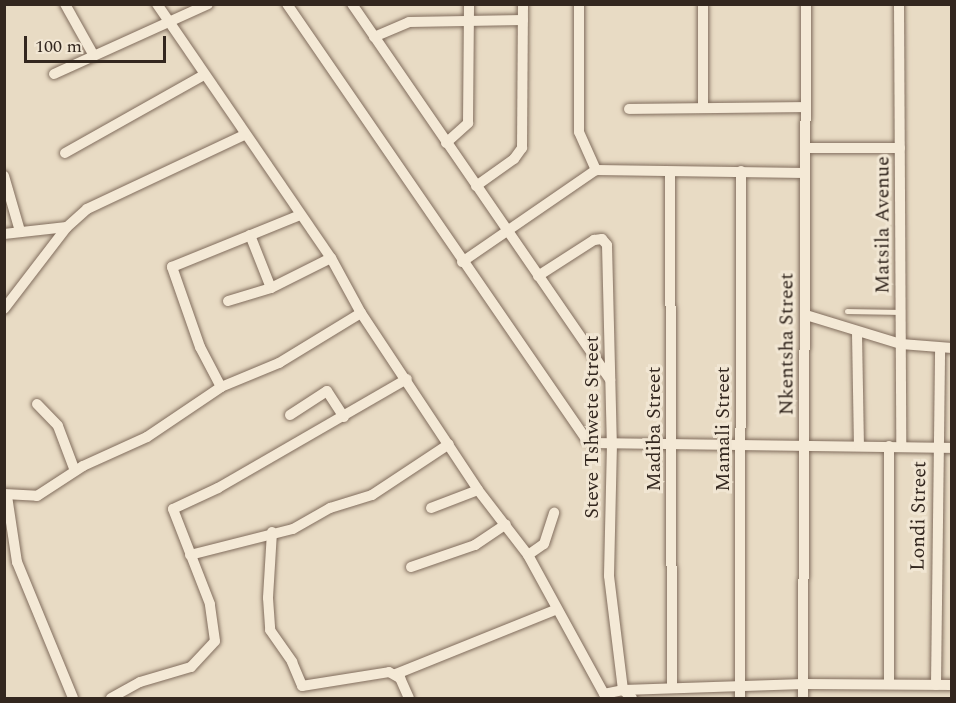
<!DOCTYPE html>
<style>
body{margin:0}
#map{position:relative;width:956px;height:703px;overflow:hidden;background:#e8dbc4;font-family:Spectral,serif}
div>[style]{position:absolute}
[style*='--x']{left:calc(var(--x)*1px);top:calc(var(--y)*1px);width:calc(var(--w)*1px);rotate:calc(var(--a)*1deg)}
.roads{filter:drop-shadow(0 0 2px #816d5d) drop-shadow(0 0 2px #816d5d)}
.service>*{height:5px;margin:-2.5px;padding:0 2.5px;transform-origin:2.5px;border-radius:2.5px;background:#f4e9d6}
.minor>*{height:10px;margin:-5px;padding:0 5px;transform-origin:5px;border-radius:5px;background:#f4e9d6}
span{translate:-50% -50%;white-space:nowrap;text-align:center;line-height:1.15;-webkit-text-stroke:6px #f1e6d3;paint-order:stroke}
.street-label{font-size:20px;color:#33271f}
.frame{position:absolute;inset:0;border:6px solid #33271f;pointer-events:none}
.scale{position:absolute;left:24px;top:36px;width:142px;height:27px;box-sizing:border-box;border:3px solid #33271f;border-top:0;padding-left:8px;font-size:18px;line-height:21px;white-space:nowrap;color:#33271f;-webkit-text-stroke:4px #f1e6d3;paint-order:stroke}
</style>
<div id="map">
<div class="roads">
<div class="service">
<div style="--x:847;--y:311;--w:53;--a:1.1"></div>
</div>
<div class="minor">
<div style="--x:65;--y:4;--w:57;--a:60.8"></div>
<div style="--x:157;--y:4;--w:308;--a:55.6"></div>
<div style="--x:331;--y:258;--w:63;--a:61.4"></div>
<div style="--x:361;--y:313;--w:212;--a:56.5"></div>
<div style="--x:478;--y:490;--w:82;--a:52.4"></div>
<div style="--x:528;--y:555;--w:158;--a:61.3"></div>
<div style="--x:604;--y:694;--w:19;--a:-12"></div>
<div style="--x:623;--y:690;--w:12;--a:42"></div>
<div style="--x:287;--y:4;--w:528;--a:55.5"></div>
<div style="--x:586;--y:439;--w:12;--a:20"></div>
<div style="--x:597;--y:443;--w:355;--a:0.8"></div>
<div style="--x:352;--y:4;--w:456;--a:55.5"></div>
<div style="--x:579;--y:4;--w:128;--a:90"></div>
<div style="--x:579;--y:132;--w:42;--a:65.9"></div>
<div style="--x:899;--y:4;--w:442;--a:89.7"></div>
<div style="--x:374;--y:37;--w:38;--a:-23"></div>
<div style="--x:409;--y:22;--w:114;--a:-1"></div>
<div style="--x:54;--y:74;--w:169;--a:-24.4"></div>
<div style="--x:703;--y:106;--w:100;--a:-90"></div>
<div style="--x:629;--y:109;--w:177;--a:-0.6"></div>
<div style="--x:446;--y:143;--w:30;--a:-42"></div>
<div style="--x:468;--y:123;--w:119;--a:-89.5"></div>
<div style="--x:806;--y:148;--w:94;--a:0"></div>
<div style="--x:65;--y:153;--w:159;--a:-29.3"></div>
<div style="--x:596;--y:170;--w:209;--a:0.8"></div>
<div style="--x:670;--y:172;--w:514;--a:89.78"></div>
<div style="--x:4;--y:176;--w:57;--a:73.8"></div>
<div style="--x:476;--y:186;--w:47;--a:-35.4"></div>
<div style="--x:514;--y:159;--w:14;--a:-54"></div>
<div style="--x:522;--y:148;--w:144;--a:-89.6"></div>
<div style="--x:4;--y:234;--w:63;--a:-6.3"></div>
<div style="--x:250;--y:235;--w:57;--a:68.4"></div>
<div style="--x:462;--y:262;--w:163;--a:-34.5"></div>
<div style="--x:538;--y:276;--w:67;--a:-32.7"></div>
<div style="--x:594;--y:240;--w:8;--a:-7"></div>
<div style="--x:602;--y:239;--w:8;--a:50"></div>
<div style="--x:607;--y:245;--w:198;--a:88.6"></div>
<div style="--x:612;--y:443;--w:133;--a:91.3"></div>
<div style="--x:609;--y:576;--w:115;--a:83"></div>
<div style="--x:623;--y:690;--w:181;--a:-1.9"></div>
<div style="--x:804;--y:684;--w:148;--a:0.4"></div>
<div style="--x:228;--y:301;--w:45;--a:-16.8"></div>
<div style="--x:271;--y:288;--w:67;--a:-26.6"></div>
<div style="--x:4;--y:309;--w:103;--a:-52.5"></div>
<div style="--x:67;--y:227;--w:27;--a:-42"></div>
<div style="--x:87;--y:209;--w:174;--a:-25.2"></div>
<div style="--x:806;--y:315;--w:99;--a:17"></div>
<div style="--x:901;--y:344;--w:51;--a:4.5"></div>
<div style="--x:857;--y:333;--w:112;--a:89"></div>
<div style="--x:221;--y:387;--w:45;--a:-117.7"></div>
<div style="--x:200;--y:347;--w:85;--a:-109.3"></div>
<div style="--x:172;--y:267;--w:138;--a:-22.1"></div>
<div style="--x:37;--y:404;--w:30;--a:46"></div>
<div style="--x:58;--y:426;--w:48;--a:69.3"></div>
<div style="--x:290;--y:415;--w:44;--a:-33"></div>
<div style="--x:327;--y:391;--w:31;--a:57"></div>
<div style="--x:4;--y:494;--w:33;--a:3"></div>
<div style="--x:37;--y:496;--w:55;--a:-33.1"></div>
<div style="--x:83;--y:466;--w:70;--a:-24.4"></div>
<div style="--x:147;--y:437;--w:89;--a:-34"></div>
<div style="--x:221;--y:387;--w:63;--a:-22.5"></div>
<div style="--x:279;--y:363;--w:96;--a:-31.4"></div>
<div style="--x:7;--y:496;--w:67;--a:81.4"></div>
<div style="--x:17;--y:562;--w:147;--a:67.6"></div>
<div style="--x:431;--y:508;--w:50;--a:-21"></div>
<div style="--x:272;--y:532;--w:66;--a:93.5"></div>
<div style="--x:268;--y:598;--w:32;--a:86"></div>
<div style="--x:270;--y:630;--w:39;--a:55"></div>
<div style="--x:292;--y:662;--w:26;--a:67"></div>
<div style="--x:302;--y:686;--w:88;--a:-9.1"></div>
<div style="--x:389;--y:672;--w:13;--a:29"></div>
<div style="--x:400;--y:678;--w:22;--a:66"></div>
<div style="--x:190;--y:555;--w:106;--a:-14.2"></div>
<div style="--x:293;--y:529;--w:43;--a:-29.6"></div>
<div style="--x:330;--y:508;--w:44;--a:-17.2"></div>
<div style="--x:372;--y:495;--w:92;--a:-33.5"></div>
<div style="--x:528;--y:555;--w:19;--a:-35"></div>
<div style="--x:544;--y:544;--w:33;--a:-72"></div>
<div style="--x:411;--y:567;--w:68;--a:-19"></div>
<div style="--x:475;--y:545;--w:37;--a:-34"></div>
<div style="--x:396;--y:674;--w:171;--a:-21.9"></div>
<div style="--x:889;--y:684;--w:238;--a:-90"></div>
<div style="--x:936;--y:685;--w:337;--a:-89.3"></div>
<div style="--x:111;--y:698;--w:33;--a:-29"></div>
<div style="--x:140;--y:682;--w:53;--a:-16.4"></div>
<div style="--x:191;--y:667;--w:35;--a:-47"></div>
<div style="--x:215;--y:641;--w:37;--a:-98"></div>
<div style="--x:210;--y:604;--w:102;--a:-111.3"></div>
<div style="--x:173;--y:509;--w:50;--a:-25"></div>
<div style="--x:218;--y:488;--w:218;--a:-30"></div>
<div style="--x:740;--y:698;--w:527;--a:-89.89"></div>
<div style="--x:803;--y:698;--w:694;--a:-89.75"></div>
</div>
</div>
<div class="street-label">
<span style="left:883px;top:225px;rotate:-90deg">Matsila Avenue</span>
<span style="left:787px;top:344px;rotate:-90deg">Nkentsha Street</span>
<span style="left:592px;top:427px;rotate:-90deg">Steve Tshwete Street</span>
<span style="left:654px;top:429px;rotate:-90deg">Madiba Street</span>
<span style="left:723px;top:429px;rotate:-90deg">Mamali Street</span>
<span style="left:919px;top:516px;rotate:-89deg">Londi Street</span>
</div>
<div class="frame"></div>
<div class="scale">100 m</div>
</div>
